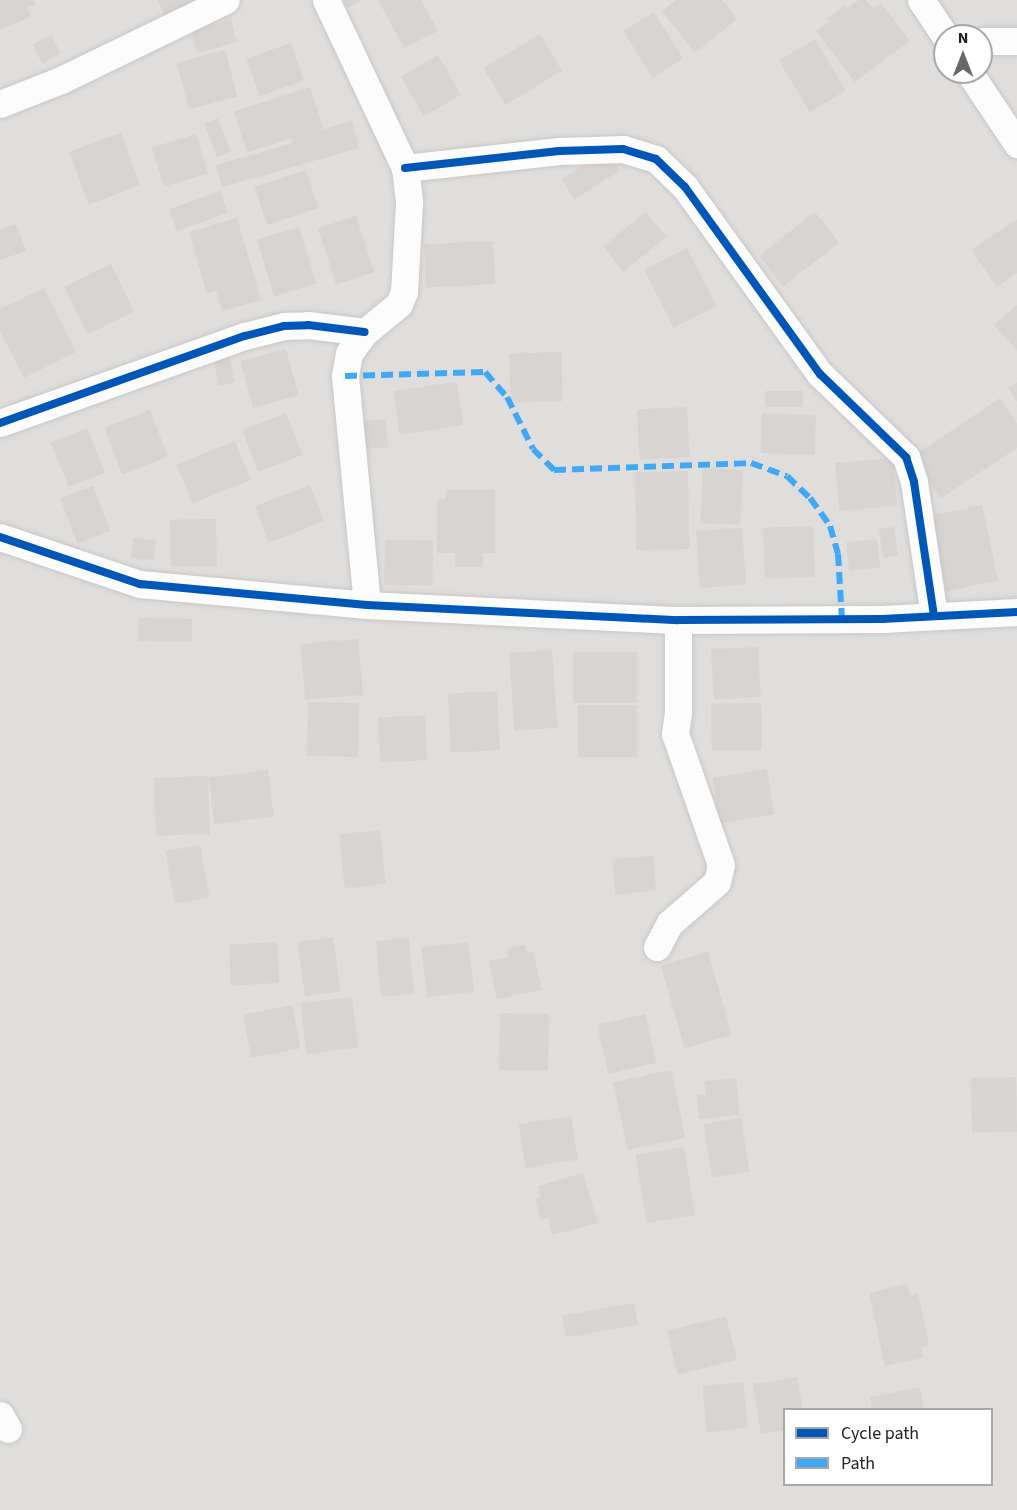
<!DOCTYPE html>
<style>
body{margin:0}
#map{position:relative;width:1017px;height:1510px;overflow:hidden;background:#f0eeeb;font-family:"Source Sans 3",sans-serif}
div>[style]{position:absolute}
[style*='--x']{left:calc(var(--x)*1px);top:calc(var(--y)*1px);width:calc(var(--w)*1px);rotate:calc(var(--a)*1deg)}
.residential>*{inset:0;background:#dfdedc}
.building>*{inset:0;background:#d7d4d2;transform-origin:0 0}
.roads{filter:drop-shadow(0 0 2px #c9c8c7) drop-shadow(0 0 2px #c9c8c7)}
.street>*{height:27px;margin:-13.5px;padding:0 13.5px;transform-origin:13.5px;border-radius:13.5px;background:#fdfcfc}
.quiet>*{height:6px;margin-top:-3px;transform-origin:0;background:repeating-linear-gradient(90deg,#3fa9f5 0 12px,transparent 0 18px)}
.cycleway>*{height:8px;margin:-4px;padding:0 4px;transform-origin:4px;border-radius:4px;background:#0057b8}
span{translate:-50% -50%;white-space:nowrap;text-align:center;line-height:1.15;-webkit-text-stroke:4.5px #fff;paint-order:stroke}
.legend{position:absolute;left:783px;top:1408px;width:210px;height:78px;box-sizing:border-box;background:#fff;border:2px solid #a7a7a7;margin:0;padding:8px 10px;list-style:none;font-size:18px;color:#222}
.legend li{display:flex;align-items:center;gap:12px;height:30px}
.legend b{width:30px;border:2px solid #a7a7a7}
.north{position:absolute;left:933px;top:24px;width:60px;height:60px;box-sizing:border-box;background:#fff;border:2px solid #a7a7a7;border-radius:50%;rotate:0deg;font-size:16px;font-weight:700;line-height:24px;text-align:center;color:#222}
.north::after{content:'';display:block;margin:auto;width:21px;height:27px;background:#6a6968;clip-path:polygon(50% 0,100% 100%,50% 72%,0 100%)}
</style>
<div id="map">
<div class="residential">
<div style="clip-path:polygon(evenodd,0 0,1017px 0,1017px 1510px,0 1510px,0 0,945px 36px,981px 36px,981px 72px,945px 72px,945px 36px,0 0,784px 1410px,992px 1410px,992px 1484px,784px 1484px,784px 1410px)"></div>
</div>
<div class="building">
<div style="clip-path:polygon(0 0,33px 0,35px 5px,27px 7px,31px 17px,0 29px)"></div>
<div style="clip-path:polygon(158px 0,197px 0,164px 14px)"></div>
<div style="clip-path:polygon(344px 0,361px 0,349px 8px)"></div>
<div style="clip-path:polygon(378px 0,421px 0,438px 31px,404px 48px)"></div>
<div style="clip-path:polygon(676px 0,722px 0,737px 19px,695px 53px,662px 11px)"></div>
<div style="clip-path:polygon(859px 0,866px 0,873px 9px,881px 3px,910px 41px,855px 82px,816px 31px,829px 22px,826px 19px,844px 6px,846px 9px)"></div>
<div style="left:654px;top:12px;width:55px;height:36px;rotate:58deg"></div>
<div style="left:231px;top:20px;width:23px;height:41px;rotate:75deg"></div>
<div style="left:540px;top:34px;width:43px;height:66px;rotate:59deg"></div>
<div style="left:51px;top:35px;width:21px;height:21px;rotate:62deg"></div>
<div style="left:815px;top:39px;width:60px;height:42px;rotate:59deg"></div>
<div style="left:291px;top:43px;width:40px;height:47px;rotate:71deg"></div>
<div style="left:225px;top:50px;width:48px;height:50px;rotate:75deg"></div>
<div style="left:438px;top:55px;width:46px;height:43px;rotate:60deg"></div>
<div style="left:310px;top:87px;width:43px;height:80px;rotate:72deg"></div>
<div style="left:218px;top:118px;width:36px;height:15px;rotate:69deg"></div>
<div style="clip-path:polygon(352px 121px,359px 148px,222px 187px,216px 165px,293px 143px,291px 138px)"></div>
<div style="left:121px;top:133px;width:56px;height:55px;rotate:70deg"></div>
<div style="left:196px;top:134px;width:41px;height:46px;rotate:73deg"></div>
<div style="left:607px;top:150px;width:24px;height:54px;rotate:57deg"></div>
<div style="left:306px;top:170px;width:40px;height:54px;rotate:72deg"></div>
<div style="left:220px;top:191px;width:23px;height:54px;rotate:70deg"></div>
<div style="left:646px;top:212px;width:32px;height:55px;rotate:51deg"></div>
<div style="left:815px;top:212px;width:39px;height:71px;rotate:52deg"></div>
<div style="left:356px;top:216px;width:59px;height:40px;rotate:72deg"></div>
<div style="clip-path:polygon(237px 218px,261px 300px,222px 311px,216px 291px,207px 294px,189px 232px)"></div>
<div style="clip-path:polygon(1017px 219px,1017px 273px,997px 287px,971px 250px)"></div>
<div style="clip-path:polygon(16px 224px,26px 251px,0 260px,0 230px)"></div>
<div style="left:299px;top:227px;width:59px;height:44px;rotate:73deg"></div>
<div style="left:493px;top:241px;width:43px;height:69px;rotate:87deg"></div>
<div style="left:687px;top:248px;width:65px;height:48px;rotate:63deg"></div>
<div style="left:111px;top:264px;width:53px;height:52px;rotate:64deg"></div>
<div style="clip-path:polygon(44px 288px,76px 352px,24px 378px,0 331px,0 309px)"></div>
<div style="clip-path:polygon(1017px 305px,1017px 350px,994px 325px)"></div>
<div style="left:286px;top:349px;width:48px;height:47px;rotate:75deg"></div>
<div style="left:228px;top:352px;width:31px;height:16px;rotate:77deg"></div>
<div style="left:561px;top:352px;width:49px;height:52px;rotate:88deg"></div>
<div style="left:457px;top:382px;width:44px;height:64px;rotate:82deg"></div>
<div style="clip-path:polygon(1017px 382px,1017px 402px,1008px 388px)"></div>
<div style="left:765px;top:391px;width:38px;height:16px"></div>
<div style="clip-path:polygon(1000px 398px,1017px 424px,1017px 448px,941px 498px,912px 457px)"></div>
<div style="left:687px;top:407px;width:50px;height:50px;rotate:87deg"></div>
<div style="left:150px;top:410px;width:50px;height:49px;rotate:69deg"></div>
<div style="left:286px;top:413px;width:45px;height:47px;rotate:69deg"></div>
<div style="left:762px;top:413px;width:54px;height:40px;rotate:2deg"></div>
<div style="left:386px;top:419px;width:28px;height:22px;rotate:86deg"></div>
<div style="left:87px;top:428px;width:48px;height:39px;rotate:68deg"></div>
<div style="left:235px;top:441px;width:42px;height:63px;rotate:68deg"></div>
<div style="left:893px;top:458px;width:48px;height:58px;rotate:85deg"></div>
<div style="left:703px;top:468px;width:40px;height:55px;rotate:3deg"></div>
<div style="left:688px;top:471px;width:78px;height:53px;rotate:89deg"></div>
<div style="left:310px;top:485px;width:39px;height:59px;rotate:69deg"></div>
<div style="left:93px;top:486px;width:48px;height:35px;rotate:69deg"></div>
<div style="clip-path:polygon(446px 490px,495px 490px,495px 553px,483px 553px,483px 567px,455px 567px,455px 553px,437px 553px,437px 499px,446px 499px)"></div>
<div style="left:982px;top:505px;width:77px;height:53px;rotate:78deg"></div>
<div style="left:216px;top:519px;width:47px;height:46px;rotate:89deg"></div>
<div style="left:813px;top:526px;width:51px;height:50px;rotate:88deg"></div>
<div style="left:894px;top:527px;width:29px;height:15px;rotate:82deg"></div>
<div style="left:742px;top:528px;width:57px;height:46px;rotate:86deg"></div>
<div style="left:133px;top:538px;width:23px;height:20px;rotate:5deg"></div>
<div style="left:877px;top:539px;width:29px;height:31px;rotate:84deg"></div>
<div style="left:385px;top:540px;width:48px;height:45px;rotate:1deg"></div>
<div style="left:139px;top:618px;width:53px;height:23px;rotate:1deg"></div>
<div style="left:358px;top:639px;width:56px;height:58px;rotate:85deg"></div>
<div style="left:758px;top:647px;width:50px;height:47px;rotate:87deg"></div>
<div style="left:552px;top:650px;width:78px;height:43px;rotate:86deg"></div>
<div style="left:573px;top:652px;width:64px;height:51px"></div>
<div style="left:497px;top:691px;width:59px;height:49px;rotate:87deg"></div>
<div style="left:308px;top:702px;width:51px;height:54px;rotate:1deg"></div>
<div style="left:761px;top:703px;width:47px;height:50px;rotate:89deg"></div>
<div style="left:637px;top:705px;width:52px;height:59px;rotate:90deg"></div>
<div style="left:425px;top:715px;width:45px;height:47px;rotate:87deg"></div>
<div style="left:767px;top:769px;width:46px;height:55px;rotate:81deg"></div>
<div style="left:268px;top:770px;width:47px;height:60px;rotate:83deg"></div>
<div style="left:208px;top:776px;width:58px;height:54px;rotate:88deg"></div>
<div style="left:380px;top:830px;width:54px;height:41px;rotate:84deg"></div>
<div style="left:200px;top:845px;width:53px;height:35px;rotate:80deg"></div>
<div style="left:653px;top:856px;width:35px;height:41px;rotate:85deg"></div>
<div style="left:333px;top:937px;width:55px;height:36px;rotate:82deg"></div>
<div style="left:409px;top:938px;width:56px;height:33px;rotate:85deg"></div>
<div style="left:277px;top:942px;width:41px;height:48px;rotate:87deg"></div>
<div style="left:468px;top:942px;width:50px;height:47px;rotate:83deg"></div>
<div style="clip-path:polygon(525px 945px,527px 953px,533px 951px,542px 990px,497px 999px,489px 961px,509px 957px,507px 948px)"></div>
<div style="left:708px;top:952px;width:86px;height:49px;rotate:74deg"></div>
<div style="left:352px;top:997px;width:51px;height:52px;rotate:83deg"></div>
<div style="left:292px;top:1005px;width:44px;height:50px;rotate:79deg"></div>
<div style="left:500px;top:1013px;width:49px;height:57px;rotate:1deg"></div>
<div style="left:645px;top:1014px;width:50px;height:49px;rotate:77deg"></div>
<div style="left:671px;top:1070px;width:69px;height:59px;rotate:78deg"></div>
<div style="left:1016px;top:1077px;width:55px;height:45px;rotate:89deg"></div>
<div style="clip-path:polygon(736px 1078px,740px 1115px,699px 1119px,697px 1095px,706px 1094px,704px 1081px)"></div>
<div style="left:571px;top:1116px;width:44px;height:53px;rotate:81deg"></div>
<div style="left:741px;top:1118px;width:54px;height:38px;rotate:81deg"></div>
<div style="left:684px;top:1147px;width:69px;height:49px;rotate:81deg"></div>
<div style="clip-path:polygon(583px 1173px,598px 1223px,552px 1235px,548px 1218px,541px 1220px,535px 1199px,541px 1197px,538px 1186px)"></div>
<div style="clip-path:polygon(907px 1284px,910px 1295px,918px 1293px,929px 1346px,921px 1348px,923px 1358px,885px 1366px,869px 1293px)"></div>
<div style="left:634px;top:1303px;width:22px;height:73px;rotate:80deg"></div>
<div style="left:726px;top:1316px;width:45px;height:61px;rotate:76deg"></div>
<div style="clip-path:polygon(797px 1377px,803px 1410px,784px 1410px,784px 1430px,761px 1434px,753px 1384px)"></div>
<div style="left:743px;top:1382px;width:46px;height:41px;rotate:84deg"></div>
<div style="clip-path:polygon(920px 1387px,924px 1410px,872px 1410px,870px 1397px)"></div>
</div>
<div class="roads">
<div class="street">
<div style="--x:326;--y:0;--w:186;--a:64.8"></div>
<div style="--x:405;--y:168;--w:35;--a:83"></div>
<div style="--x:409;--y:203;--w:89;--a:93.2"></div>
<div style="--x:404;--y:292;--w:13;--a:113"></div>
<div style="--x:399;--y:304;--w:44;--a:140.5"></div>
<div style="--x:365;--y:332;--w:26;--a:127"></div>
<div style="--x:349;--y:353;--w:23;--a:100"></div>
<div style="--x:345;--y:376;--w:230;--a:84.5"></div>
<div style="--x:921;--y:0;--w:43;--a:56.3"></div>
<div style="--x:981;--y:41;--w:36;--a:0"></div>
<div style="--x:969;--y:72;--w:87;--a:56.3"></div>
<div style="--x:0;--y:104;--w:66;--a:-21.5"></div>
<div style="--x:61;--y:80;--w:183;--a:-25.9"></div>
<div style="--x:405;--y:168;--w:155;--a:-6.3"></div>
<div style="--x:559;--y:151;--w:64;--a:-1.8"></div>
<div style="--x:623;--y:149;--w:34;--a:17"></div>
<div style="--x:656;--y:159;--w:40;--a:44"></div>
<div style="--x:685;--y:187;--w:231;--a:54.2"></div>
<div style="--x:820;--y:374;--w:120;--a:44"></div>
<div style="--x:906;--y:457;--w:26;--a:72"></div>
<div style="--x:914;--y:482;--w:135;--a:81.5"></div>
<div style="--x:0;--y:423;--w:260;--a:-19.6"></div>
<div style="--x:245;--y:336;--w:40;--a:-14.4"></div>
<div style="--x:284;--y:326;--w:24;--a:-2"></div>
<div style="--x:308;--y:325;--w:57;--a:7"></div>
<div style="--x:0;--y:537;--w:148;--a:18.6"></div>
<div style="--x:140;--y:584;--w:228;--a:5.3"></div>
<div style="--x:367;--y:605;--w:311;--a:2.8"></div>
<div style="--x:678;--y:620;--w:204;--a:-0.3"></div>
<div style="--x:882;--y:619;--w:135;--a:-3"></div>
<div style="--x:657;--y:947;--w:27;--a:-62"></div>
<div style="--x:670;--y:923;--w:62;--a:-41.1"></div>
<div style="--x:717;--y:882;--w:17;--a:-77"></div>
<div style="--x:721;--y:865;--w:139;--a:-109.3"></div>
<div style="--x:675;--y:734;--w:21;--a:-82"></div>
<div style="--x:678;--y:713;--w:93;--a:-90"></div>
<div style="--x:0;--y:1415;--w:16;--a:60"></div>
</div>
</div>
<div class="quiet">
<div style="--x:345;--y:376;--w:140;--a:-1.6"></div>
<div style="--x:485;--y:372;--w:33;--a:49"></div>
<div style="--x:507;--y:397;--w:58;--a:63.4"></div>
<div style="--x:533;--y:449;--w:30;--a:45"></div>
<div style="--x:554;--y:470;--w:197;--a:-2"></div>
<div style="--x:751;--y:463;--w:38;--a:20"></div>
<div style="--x:787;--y:476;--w:32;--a:44"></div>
<div style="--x:810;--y:498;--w:34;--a:54"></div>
<div style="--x:830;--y:526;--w:29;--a:74"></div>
<div style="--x:838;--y:554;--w:65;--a:86.5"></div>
</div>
<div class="cycleway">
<div style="--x:405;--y:168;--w:155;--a:-6.3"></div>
<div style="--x:559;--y:151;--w:64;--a:-1.8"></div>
<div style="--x:623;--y:149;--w:34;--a:17"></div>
<div style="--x:656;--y:159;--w:40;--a:44"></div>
<div style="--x:685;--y:187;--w:231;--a:54.2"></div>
<div style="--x:820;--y:374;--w:120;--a:44"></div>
<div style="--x:906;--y:457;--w:26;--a:72"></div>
<div style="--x:914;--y:482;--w:135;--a:81.5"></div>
<div style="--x:0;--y:423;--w:260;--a:-19.6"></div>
<div style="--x:245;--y:336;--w:40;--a:-14.4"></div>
<div style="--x:284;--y:326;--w:24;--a:-2"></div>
<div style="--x:308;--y:325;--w:57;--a:7"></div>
<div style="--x:0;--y:537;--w:148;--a:18.6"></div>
<div style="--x:140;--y:584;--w:228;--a:5.3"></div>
<div style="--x:367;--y:605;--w:311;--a:2.8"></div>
<div style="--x:678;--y:620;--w:204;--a:-0.3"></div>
<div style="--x:882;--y:619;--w:135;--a:-3"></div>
</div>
<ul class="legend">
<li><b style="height:8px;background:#0057b8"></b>Cycle path</li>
<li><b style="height:8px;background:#3fa9f5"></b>Path</li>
</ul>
<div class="north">N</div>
</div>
